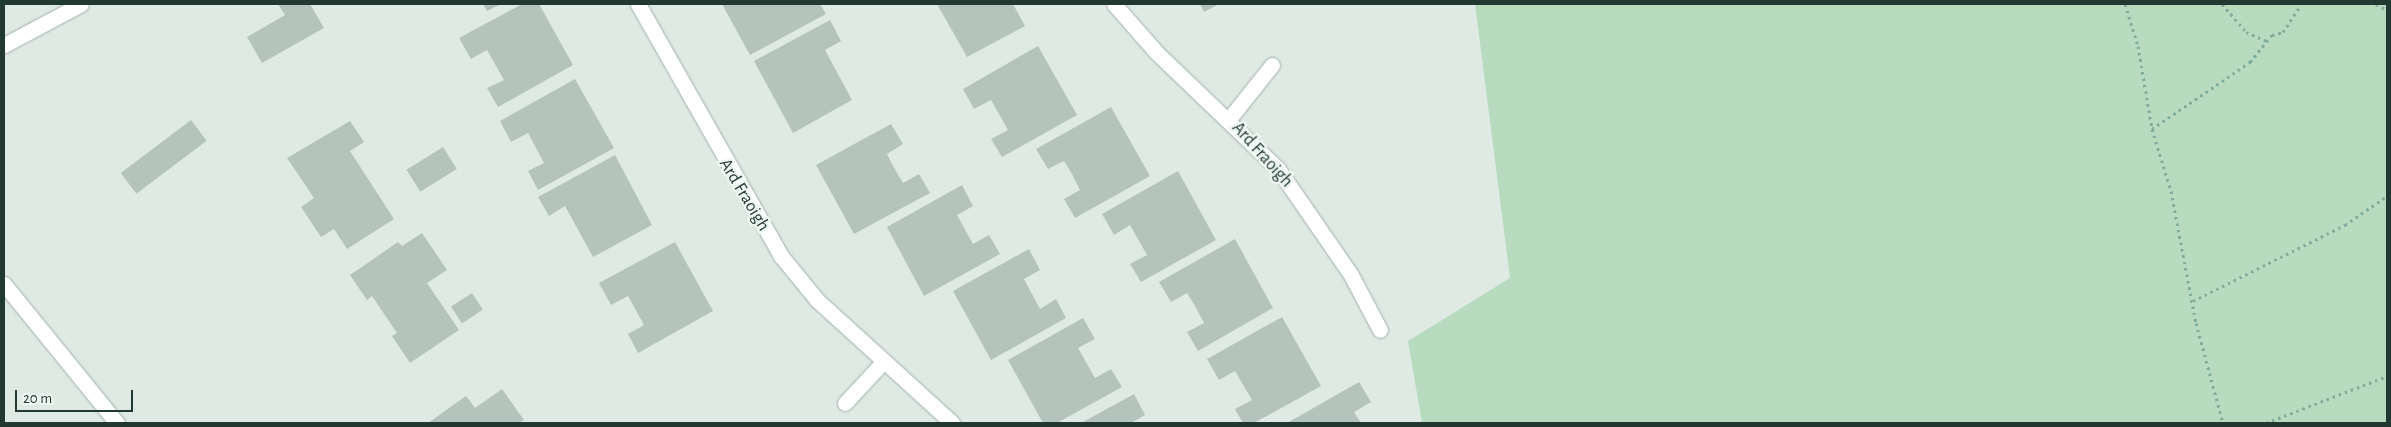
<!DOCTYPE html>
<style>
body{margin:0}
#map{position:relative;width:2391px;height:427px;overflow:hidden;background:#dfeae4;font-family:"Alegreya Sans",sans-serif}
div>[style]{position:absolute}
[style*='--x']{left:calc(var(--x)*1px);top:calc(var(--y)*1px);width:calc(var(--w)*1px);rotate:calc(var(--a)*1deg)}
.green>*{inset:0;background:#b8dbc0}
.building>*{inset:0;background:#b4c4bd;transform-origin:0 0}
.path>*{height:3px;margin-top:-1.5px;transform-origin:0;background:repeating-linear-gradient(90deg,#80ac9c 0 2.5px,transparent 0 6.5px)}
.roads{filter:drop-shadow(0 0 1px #a2b1ab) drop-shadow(0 0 1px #a2b1ab)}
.lane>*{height:15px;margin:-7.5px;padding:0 7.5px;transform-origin:7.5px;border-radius:7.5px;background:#fff}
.street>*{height:15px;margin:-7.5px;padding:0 7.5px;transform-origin:7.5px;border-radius:7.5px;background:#fff}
.secondary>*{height:15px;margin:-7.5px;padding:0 7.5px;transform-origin:7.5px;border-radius:7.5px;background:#fff}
span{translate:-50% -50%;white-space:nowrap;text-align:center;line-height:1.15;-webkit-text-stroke:5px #eff7f2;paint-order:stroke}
.street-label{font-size:18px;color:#213931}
.frame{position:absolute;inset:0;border:5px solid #213931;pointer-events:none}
.scale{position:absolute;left:15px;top:390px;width:118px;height:22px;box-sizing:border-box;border:2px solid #213931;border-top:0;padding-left:6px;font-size:15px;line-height:18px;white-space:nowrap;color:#213931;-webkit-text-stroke:4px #eff7f2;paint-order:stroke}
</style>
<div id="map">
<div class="green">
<div style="clip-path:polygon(1475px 4px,2387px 4px,2387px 423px,1422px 423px,1408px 341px,1510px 278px)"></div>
</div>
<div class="building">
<div style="clip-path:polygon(278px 4px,310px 4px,324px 28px,262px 63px,247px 37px,285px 15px)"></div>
<div style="clip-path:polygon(483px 4px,501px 4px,487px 11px)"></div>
<div style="clip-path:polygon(522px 4px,539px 4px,573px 65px,498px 107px,487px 88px,504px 80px,487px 50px,471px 59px,459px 38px)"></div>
<div style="clip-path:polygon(722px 4px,820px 4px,826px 14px,750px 55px)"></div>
<div style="clip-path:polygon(937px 4px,1013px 4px,1025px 26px,967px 57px)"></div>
<div style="clip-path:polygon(1200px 4px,1219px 4px,1204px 12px)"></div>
<div style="clip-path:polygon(830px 20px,841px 41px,825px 50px,852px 100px,793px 133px,754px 61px)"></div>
<div style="clip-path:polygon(1038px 46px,1077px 115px,1002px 157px,991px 139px,1008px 130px,991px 100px,974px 109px,963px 89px)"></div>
<div style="clip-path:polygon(575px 79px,614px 148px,538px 190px,528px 171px,544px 163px,535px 146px,528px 133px,511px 142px,500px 121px)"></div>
<div style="clip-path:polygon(1111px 107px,1150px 176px,1075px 218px,1064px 199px,1080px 190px,1072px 174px,1064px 161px,1048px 169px,1036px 149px)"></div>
<div style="left:191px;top:120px;width:26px;height:88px;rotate:53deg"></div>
<div style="clip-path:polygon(350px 121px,364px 142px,350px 151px,394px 219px,347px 249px,334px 229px,321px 237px,301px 207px,314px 198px,287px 158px)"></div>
<div style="clip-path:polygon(891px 124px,903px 144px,887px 154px,893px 166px,903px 183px,919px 174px,930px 193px,854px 234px,816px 165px)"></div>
<div style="left:443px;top:147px;width:26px;height:43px;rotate:58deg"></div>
<div style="clip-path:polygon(615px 155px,652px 225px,593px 257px,565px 206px,549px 216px,538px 197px)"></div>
<div style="clip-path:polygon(1178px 171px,1216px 240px,1141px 282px,1130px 264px,1147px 255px,1130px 225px,1114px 235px,1102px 214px)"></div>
<div style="clip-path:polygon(962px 185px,973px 206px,957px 215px,973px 244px,989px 235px,1000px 254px,924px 296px,887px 227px)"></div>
<div style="clip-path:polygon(422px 233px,447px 270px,427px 283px,459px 330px,410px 363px,392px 336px,397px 333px,372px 296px,367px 300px,350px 275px,398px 242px,402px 246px)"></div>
<div style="clip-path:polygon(1235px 239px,1273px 308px,1198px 351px,1187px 332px,1204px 323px,1195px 306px,1187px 293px,1171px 302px,1159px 282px)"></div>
<div style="clip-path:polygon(675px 242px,713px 311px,638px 353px,628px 334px,644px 325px,628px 296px,611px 305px,599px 283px)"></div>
<div style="clip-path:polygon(1029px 249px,1040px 270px,1024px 279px,1040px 309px,1056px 299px,1066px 318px,991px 360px,953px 291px)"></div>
<div style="left:472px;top:293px;width:20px;height:25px;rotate:57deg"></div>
<div style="clip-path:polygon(1282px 317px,1321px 386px,1254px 423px,1243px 423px,1235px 409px,1252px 400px,1235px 371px,1219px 380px,1207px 359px)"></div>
<div style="clip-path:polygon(1083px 318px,1095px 339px,1078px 348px,1095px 378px,1111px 369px,1122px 387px,1057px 423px,1043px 423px,1008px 360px)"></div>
<div style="clip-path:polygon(1359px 382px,1371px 402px,1354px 412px,1361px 423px,1287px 423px)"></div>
<div style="clip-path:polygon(502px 389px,524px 420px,519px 423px,428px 423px,466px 396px,475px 408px)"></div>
<div style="clip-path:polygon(1134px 394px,1145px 415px,1131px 423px,1081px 423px)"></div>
</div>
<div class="path">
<div style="--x:2125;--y:4;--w:44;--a:72.8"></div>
<div style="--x:2138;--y:46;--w:84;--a:80.4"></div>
<div style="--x:2152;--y:129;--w:119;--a:-34.4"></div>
<div style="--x:2250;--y:62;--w:35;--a:-51"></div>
<div style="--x:2272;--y:35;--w:11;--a:-15"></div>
<div style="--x:2283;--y:32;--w:33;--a:-57"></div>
<div style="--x:2222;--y:4;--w:37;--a:49"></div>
<div style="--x:2246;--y:32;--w:22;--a:24"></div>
<div style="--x:2376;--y:4;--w:13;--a:29"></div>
<div style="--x:2152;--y:129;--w:65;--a:73"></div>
<div style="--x:2171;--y:191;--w:134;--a:79.3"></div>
<div style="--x:2196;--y:323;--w:104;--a:74.9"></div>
<div style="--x:2193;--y:301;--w:170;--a:-26.6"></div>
<div style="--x:2345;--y:225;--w:51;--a:-34.6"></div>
<div style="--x:2266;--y:423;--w:130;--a:-21.2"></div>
</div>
<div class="roads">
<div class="lane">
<div style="--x:1229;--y:119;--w:69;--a:-51.5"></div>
</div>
<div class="street">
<div style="--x:638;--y:4;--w:290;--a:60.4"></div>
<div style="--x:781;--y:256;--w:57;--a:50.7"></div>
<div style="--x:817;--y:300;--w:183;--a:42.3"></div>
<div style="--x:1114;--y:4;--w:64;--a:48.8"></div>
<div style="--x:1156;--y:52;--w:169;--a:43.8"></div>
<div style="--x:1278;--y:169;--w:129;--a:55.4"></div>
<div style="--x:1351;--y:275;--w:62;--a:62.2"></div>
<div style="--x:4;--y:45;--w:87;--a:-28"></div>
<div style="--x:845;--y:403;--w:57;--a:-47.1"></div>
</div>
<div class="secondary">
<div style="--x:4;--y:284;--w:179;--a:50.9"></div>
</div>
</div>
<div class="street-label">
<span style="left:1262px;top:155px;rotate:48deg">Ard Fraoigh</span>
<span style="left:744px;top:195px;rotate:59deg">Ard Fraoigh</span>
</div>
<div class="frame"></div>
<div class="scale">20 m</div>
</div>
